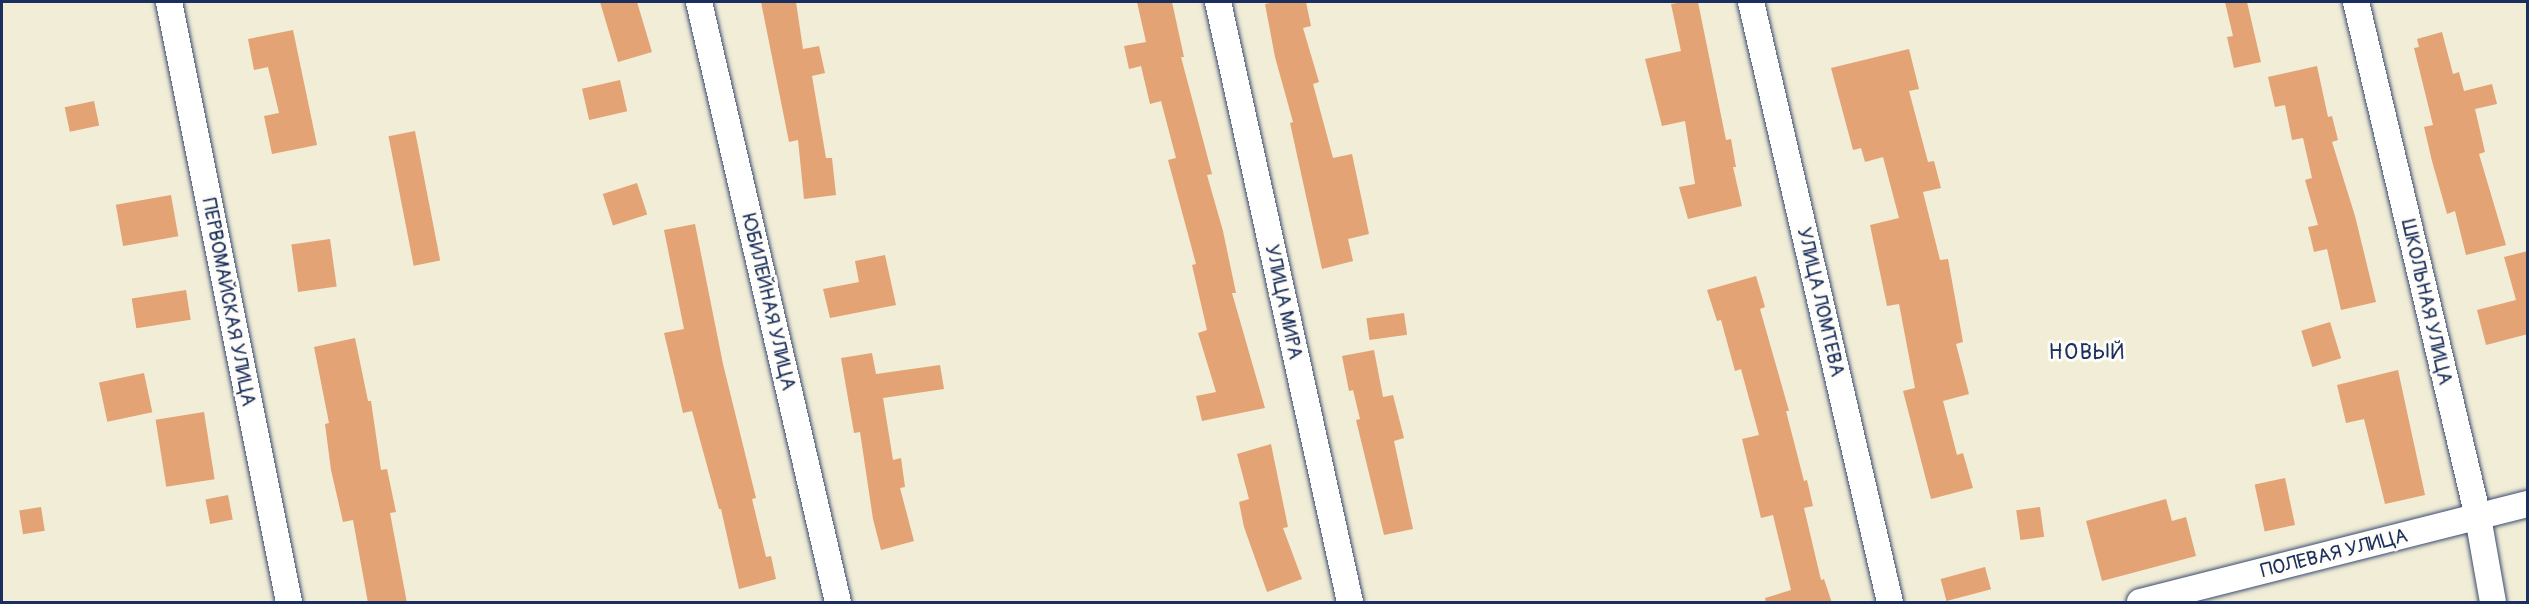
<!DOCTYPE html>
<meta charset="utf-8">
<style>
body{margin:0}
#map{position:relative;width:2529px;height:604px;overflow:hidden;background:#f1edd7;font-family:Pangolin,sans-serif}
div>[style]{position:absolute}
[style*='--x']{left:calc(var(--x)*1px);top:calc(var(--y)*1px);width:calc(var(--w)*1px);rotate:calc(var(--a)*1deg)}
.building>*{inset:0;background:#e3a375;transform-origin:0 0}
.roads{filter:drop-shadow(0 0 2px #3b4c70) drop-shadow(0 0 2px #3b4c70)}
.minor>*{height:26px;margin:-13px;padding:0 13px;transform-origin:13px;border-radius:13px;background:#fff}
span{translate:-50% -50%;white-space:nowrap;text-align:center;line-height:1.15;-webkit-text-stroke:6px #fdfcf7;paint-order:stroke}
.street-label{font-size:20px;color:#1b2f5e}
.quarter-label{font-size:22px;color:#1b2f5e;letter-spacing:1.5px}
.frame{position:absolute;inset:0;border:3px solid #1b2f5e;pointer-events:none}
</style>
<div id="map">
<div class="building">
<div style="clip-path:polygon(600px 2px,637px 2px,652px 52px,618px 62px)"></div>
<div style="clip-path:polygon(761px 2px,796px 2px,803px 49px,819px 46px,825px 73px,812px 76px,826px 158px,832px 158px,836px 195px,804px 199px,798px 140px,789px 142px)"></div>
<div style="clip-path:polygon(1137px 2px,1172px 2px,1184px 57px,1181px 57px,1212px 174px,1207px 175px,1223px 231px,1236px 293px,1232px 293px,1265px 408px,1202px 421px,1196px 396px,1216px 392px,1198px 333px,1207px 330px,1192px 265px,1196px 264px,1168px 160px,1176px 158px,1161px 101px,1150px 104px,1141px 66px,1129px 69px,1124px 46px,1146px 42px)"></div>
<div style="clip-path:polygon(1276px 2px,1306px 2px,1311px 26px,1303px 28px,1319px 82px,1313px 84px,1333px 158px,1352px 154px,1369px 234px,1348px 239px,1353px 261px,1322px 269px,1290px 123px,1293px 122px,1275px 57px,1265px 4px)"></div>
<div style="clip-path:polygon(1684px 2px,1698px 2px,1726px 140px,1731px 139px,1736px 167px,1733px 167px,1742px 206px,1688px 219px,1679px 187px,1695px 184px,1685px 121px,1662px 126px,1645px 59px,1681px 51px,1671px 4px)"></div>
<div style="clip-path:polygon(2225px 2px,2247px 2px,2261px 62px,2234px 68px,2227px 37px,2233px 36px)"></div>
<div style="clip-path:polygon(293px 30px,317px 145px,272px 154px,264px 116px,279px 113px,268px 67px,254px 70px,248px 39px)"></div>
<div style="clip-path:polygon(2442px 32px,2453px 74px,2459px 72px,2464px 91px,2492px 84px,2497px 104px,2475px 109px,2485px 152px,2479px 154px,2506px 245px,2466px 255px,2455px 211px,2447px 214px,2432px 161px,2424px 127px,2433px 125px,2414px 48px,2419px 47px,2417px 39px)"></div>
<div style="clip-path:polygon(1909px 49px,1919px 89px,1909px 91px,1928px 162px,1934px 161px,1941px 188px,1923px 192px,1940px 260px,1948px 259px,1963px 342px,1956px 344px,1969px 394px,1943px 401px,1957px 455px,1963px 453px,1973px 488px,1931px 499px,1903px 391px,1915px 388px,1899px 304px,1887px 306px,1870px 225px,1899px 218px,1883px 157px,1865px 162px,1861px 148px,1853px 150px,1831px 68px)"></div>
<div style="clip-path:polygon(2317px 66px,2328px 117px,2332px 116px,2338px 140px,2332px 142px,2355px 216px,2376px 302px,2341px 310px,2327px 249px,2314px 252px,2308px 227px,2318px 225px,2305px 180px,2312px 178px,2303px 138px,2292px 140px,2285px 105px,2275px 107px,2268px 77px)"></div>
<div style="left:620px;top:80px;width:32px;height:39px;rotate:77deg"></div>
<div style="left:94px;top:101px;width:25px;height:30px;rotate:78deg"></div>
<div style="left:415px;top:131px;width:132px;height:27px;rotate:79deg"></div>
<div style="left:637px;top:183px;width:33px;height:36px;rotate:72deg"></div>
<div style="left:171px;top:195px;width:42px;height:56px;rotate:80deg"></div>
<div style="clip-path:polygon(695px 224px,723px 364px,756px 498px,752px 499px,766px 557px,771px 556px,776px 579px,739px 589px,721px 509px,719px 509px,692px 411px,683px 413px,664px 333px,684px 329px,664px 230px)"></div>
<div style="left:330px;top:239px;width:48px;height:39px;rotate:82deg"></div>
<div style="clip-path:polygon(2528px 251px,2528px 334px,2486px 345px,2477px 310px,2516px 300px,2504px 257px)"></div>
<div style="clip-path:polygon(885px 255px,896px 305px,830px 318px,823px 289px,859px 282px,855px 261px)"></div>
<div style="clip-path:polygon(1756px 276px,1765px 307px,1760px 309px,1789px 411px,1786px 411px,1804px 481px,1807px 480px,1813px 506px,1804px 508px,1821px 580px,1824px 579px,1832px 603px,1766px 603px,1765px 598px,1791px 590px,1773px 515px,1761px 518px,1755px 493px,1742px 439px,1759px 435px,1741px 369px,1735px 371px,1721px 320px,1717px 321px,1707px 290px)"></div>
<div style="left:186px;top:290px;width:30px;height:55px;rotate:81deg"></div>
<div style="left:1404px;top:313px;width:22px;height:38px;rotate:82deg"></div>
<div style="left:2330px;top:322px;width:38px;height:30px;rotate:73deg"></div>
<div style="clip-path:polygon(355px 338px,368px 401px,371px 401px,381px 470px,387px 469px,396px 512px,390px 513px,407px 603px,368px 603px,353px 520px,343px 522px,331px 470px,325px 424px,329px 423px,314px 347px)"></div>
<div style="clip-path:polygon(1374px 350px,1383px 397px,1393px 395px,1404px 438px,1394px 441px,1413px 529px,1384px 535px,1356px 420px,1360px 419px,1353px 390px,1349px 391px,1342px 356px)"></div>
<div style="clip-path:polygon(872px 353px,876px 374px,940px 365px,944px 389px,883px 398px,893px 460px,901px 458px,905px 487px,900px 488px,914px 541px,881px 550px,873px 519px,860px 432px,854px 433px,841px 358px)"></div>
<div style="clip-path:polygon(2398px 370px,2425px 495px,2385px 504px,2364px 419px,2346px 423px,2337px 385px)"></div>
<div style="left:144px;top:373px;width:40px;height:46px;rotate:78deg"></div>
<div style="left:204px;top:412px;width:68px;height:49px;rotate:81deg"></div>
<div style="clip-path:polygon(1271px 444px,1288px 527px,1283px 528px,1302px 579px,1267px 592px,1244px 527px,1239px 502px,1249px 499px,1237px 454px)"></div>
<div style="left:2285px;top:478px;width:48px;height:31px;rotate:78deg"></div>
<div style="left:228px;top:495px;width:25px;height:23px;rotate:79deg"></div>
<div style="clip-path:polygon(2166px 499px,2172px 521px,2186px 517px,2196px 556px,2102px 581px,2086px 521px)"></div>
<div style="left:41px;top:507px;width:24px;height:22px;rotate:81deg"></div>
<div style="left:2040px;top:507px;width:30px;height:24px;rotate:82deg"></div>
<div style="left:1985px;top:567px;width:23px;height:46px;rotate:75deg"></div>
</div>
<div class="roads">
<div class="minor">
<div style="--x:169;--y:2;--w:612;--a:78.69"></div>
<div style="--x:699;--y:2;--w:616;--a:76.96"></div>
<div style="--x:1218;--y:2;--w:614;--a:77.59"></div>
<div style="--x:1751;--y:2;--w:616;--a:76.96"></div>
<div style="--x:2356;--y:2;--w:529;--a:76.67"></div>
<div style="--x:2478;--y:517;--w:86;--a:80"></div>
<div style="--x:2140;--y:602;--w:400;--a:-14.2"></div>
</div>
</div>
<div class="street-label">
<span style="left:229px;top:302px;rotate:79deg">ПЕРВОМАЙСКАЯ УЛИЦА</span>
<span style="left:769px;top:302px;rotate:77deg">ЮБИЛЕЙНАЯ УЛИЦА</span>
<span style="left:1284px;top:302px;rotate:78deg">УЛИЦА МИРА</span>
<span style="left:1821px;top:302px;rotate:77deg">УЛИЦА ЛОМТЕВА</span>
<span style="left:2427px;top:302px;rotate:77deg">ШКОЛЬНАЯ УЛИЦА</span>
<span style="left:2334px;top:553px;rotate:-14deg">ПОЛЕВАЯ УЛИЦА</span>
</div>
<div class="quarter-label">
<span style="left:2087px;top:353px">НОВЫЙ</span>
</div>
<div class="frame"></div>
</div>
